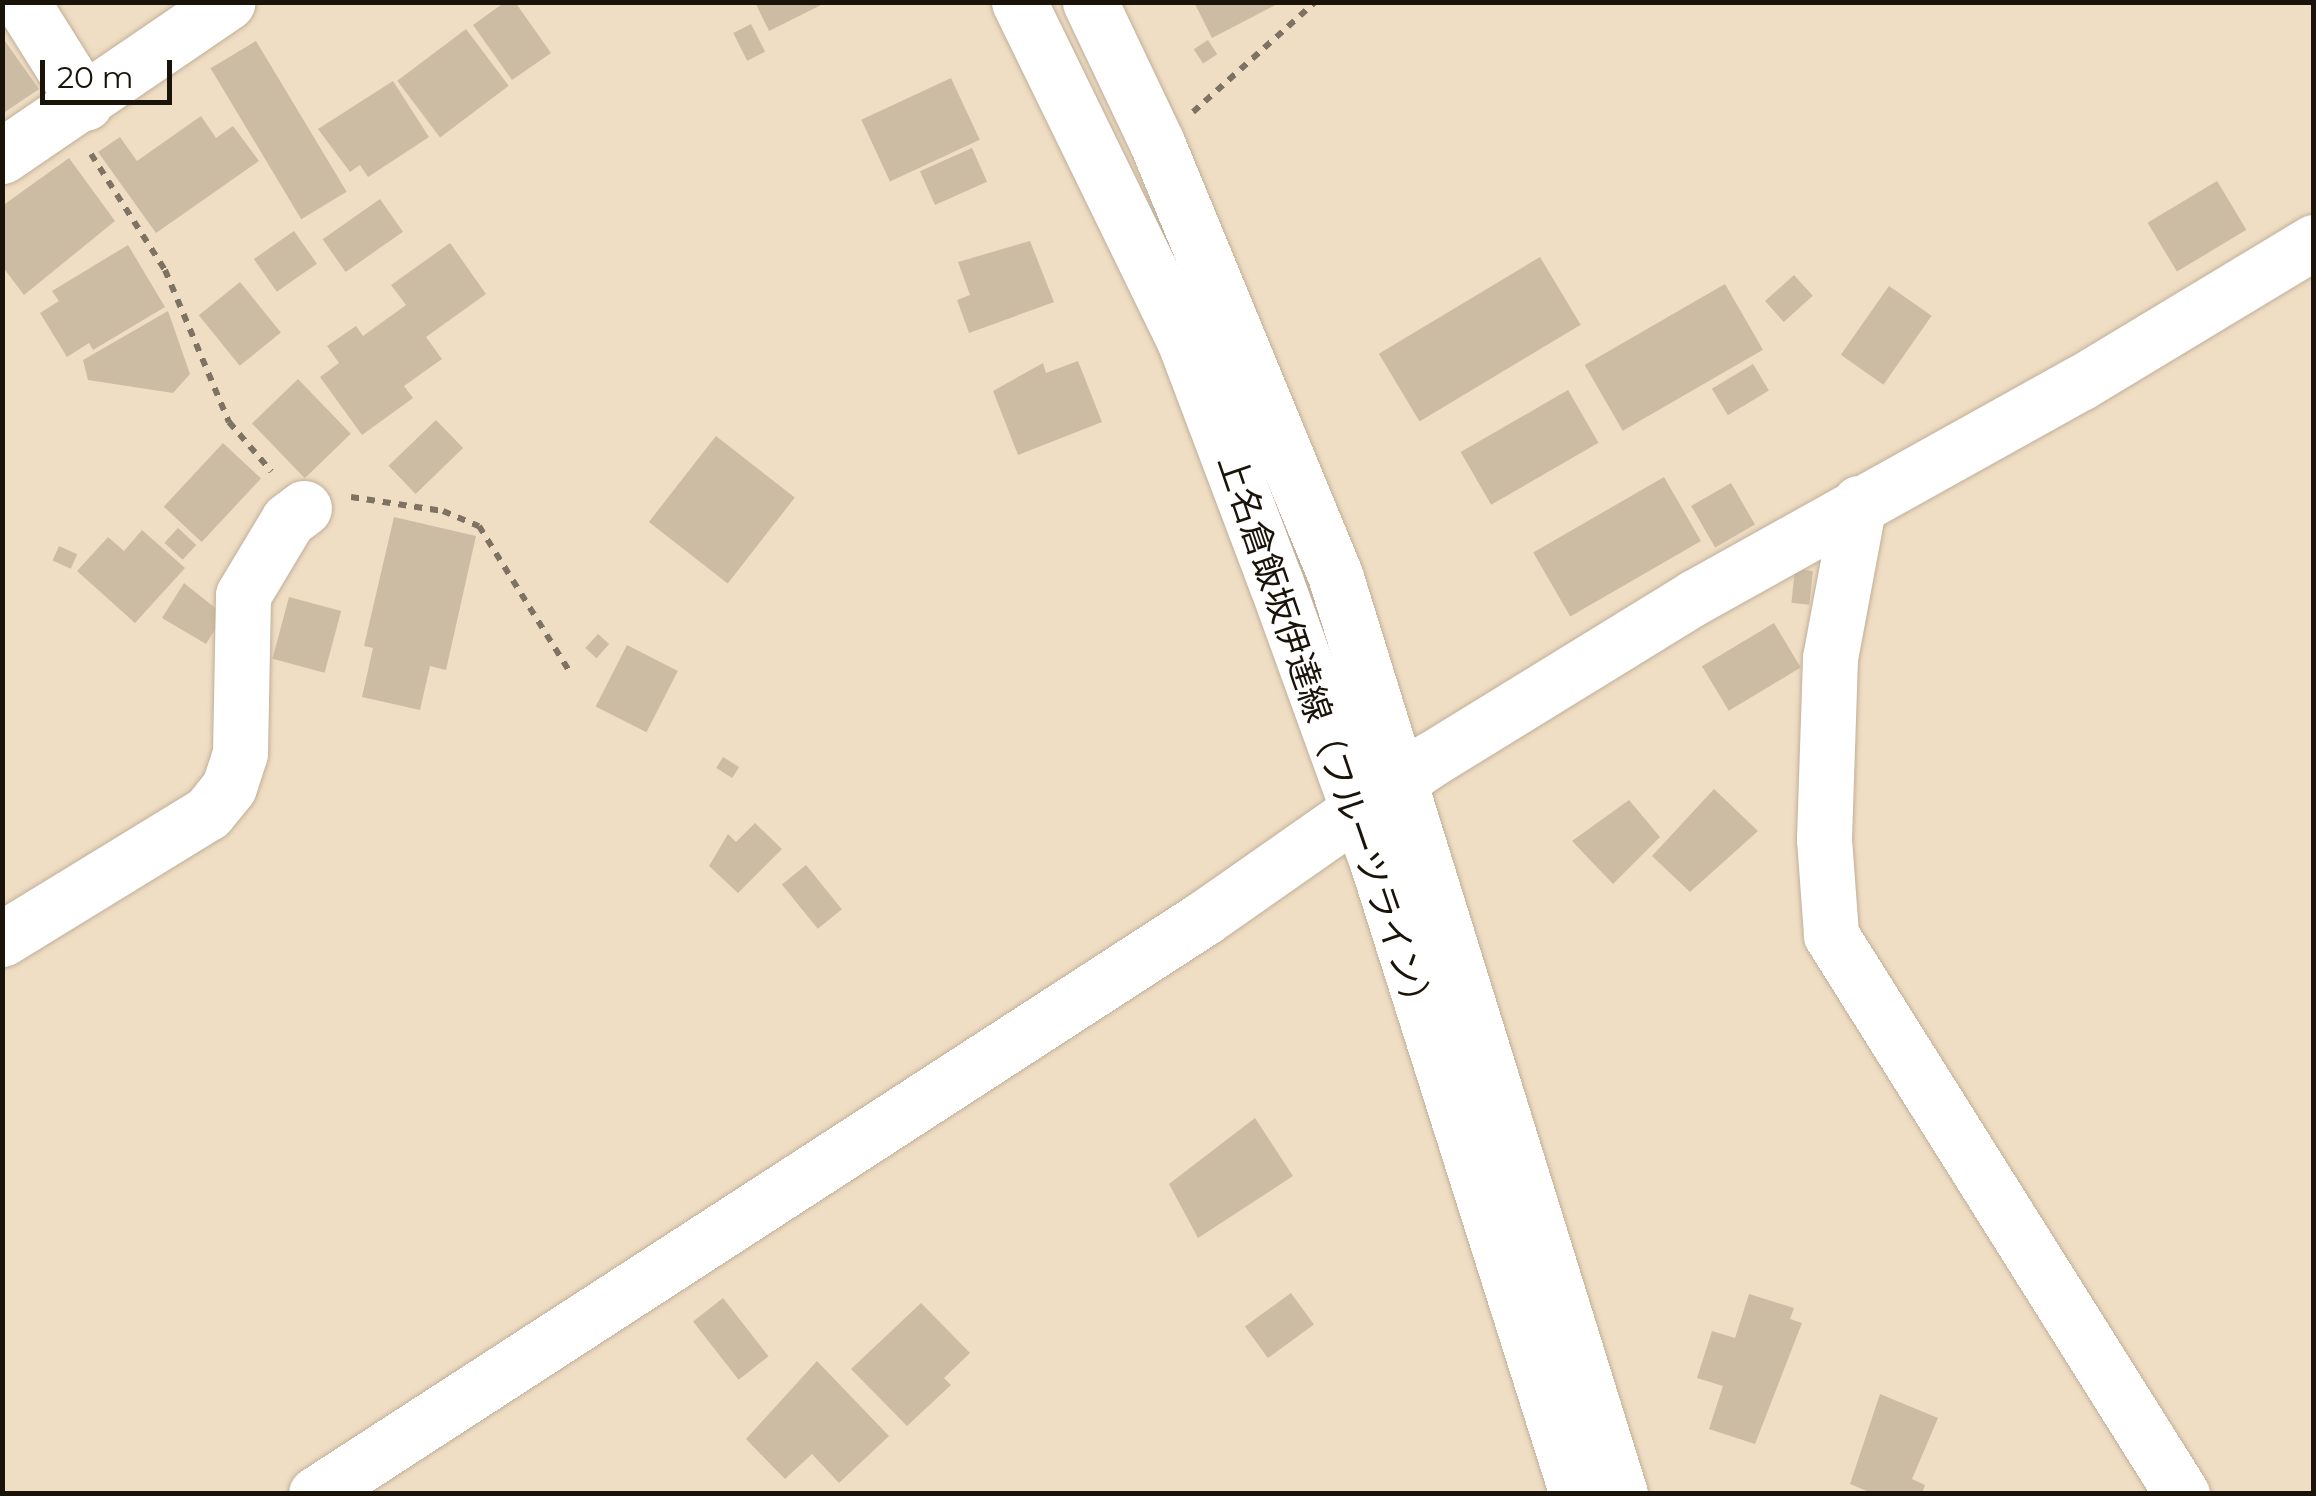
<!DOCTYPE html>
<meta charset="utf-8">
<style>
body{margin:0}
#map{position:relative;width:2316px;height:1496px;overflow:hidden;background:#efddc4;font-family:Montserrat,"Noto Sans JP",sans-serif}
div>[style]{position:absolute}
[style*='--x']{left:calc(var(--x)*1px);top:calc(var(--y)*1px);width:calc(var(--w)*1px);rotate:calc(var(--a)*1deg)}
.building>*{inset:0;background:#cdbca4;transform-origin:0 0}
.path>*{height:6px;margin-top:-3px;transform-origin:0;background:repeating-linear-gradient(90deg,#7e7262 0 8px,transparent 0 16px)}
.roads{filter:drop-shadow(0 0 2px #c0af97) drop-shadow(0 0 2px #c0af97)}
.minor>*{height:55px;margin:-27.5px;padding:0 27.5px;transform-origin:27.5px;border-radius:27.5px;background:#fff}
.major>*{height:55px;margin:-27.5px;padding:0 27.5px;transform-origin:27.5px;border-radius:27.5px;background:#fff}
span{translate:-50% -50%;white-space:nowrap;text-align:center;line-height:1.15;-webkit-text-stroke:9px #fff;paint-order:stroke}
.street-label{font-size:35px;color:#19130a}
.frame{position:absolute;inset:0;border:5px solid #19130a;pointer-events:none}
.scale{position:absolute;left:40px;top:60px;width:132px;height:45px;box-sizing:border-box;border:5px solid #19130a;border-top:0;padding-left:12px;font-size:30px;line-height:35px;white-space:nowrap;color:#19130a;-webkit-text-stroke:8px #fff;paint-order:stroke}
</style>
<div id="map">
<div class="building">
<div style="clip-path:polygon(505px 2px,515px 2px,551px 53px,512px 80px,473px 25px)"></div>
<div style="clip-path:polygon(755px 2px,827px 2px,769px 31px)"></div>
<div style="clip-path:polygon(1194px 2px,1281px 2px,1212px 38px)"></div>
<div style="left:751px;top:24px;width:31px;height:20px;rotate:63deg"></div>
<div style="left:466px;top:29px;width:71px;height:86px;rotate:53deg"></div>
<div style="clip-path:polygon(2px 37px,39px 89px,2px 114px)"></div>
<div style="left:1208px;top:40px;width:17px;height:17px;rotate:57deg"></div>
<div style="left:256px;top:41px;width:176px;height:53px;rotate:59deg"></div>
<div style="left:951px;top:78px;width:68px;height:99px;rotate:65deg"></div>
<div style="clip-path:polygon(393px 81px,429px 137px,368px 177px,360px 165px,350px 172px,318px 129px)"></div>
<div style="clip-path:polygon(201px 116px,216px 138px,233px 126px,259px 161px,156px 233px,98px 152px,120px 137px,137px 161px)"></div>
<div style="left:972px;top:148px;width:37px;height:57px;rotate:66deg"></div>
<div style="clip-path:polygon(69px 158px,115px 221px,24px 295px,2px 266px,2px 206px)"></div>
<div style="left:2217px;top:181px;width:57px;height:81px;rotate:59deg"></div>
<div style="left:380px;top:199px;width:40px;height:70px;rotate:55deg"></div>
<div style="left:294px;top:231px;width:40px;height:49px;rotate:55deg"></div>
<div style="clip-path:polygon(1030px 241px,1054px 302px,969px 333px,957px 300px,970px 295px,958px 262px)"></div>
<div style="clip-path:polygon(450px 243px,486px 294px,426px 337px,442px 359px,404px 386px,413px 398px,362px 435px,320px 377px,339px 363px,327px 346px,356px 326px,363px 336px,406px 305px,391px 285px)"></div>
<div style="clip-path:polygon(128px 245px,165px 307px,93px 350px,89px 343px,67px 357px,40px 313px,59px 301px,52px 291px)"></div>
<div style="left:1540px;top:257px;width:79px;height:188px;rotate:59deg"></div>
<div style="left:1794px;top:275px;width:28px;height:39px;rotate:48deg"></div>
<div style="left:240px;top:282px;width:65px;height:53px;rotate:51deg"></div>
<div style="left:1725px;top:284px;width:76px;height:162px;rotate:60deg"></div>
<div style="left:1889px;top:286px;width:52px;height:84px;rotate:35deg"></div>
<div style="clip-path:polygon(168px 311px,190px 374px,173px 393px,88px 380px,83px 360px)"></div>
<div style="clip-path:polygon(1078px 361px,1102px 422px,1018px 455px,993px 391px,1043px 363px,1046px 373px)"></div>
<div style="left:1753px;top:364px;width:31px;height:48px;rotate:59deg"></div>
<div style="left:298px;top:379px;width:76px;height:64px;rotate:46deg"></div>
<div style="left:1568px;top:390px;width:61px;height:124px;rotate:60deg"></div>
<div style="left:436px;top:420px;width:39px;height:66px;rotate:46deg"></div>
<div style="left:716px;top:436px;width:100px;height:109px;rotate:38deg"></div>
<div style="left:223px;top:443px;width:52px;height:87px;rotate:43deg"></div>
<div style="left:1664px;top:477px;width:74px;height:151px;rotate:60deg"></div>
<div style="left:1731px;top:483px;width:48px;height:46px;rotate:60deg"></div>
<div style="clip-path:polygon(394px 517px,476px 536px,446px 670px,430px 666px,420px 710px,362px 697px,373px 648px,364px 646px)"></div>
<div style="left:178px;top:528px;width:25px;height:20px;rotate:43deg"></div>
<div style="clip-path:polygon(142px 530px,185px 568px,135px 623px,77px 571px,108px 537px,124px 551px)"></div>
<div style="left:59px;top:546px;width:20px;height:16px;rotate:24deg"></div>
<div style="left:1795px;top:569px;width:18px;height:34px;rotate:6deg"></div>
<div style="clip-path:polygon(184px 583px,224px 615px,206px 644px,162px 618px)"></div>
<div style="left:289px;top:597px;width:54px;height:64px;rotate:15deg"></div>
<div style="left:1774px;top:623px;width:52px;height:84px;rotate:59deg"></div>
<div style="left:598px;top:634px;width:15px;height:19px;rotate:42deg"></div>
<div style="left:627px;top:645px;width:57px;height:69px;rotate:27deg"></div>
<div style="left:723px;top:757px;width:19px;height:13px;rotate:32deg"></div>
<div style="clip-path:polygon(1714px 789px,1758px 831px,1690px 892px,1652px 856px)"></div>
<div style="clip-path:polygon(1629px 800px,1660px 837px,1613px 884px,1572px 841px)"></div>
<div style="clip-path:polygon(755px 823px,782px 849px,738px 893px,709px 866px,728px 834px,736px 842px)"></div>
<div style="left:806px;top:865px;width:57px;height:31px;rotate:51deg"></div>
<div style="clip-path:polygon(1255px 1118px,1293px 1176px,1198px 1238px,1169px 1184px)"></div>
<div style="left:1291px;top:1293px;width:39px;height:57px;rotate:54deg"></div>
<div style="clip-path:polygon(1749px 1294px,1794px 1308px,1790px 1319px,1802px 1323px,1755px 1444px,1709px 1429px,1723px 1386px,1697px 1378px,1712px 1331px,1735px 1338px)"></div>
<div style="left:723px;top:1298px;width:74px;height:38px;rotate:52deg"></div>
<div style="clip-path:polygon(921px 1303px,970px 1353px,944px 1378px,951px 1385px,907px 1426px,851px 1369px)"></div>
<div style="clip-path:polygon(817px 1361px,889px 1436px,839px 1483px,812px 1454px,785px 1479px,746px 1439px)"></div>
<div style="clip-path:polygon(1880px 1394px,1938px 1418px,1912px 1479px,1925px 1485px,1922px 1494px,1874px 1494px,1850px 1484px)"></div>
</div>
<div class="path">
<div style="--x:1193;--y:112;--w:164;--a:-42"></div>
<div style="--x:91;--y:154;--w:138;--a:57.5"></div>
<div style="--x:165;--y:270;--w:165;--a:67.2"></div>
<div style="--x:229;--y:422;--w:65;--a:49.4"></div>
<div style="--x:351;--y:497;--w:93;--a:8.7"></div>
<div style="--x:443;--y:511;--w:39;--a:23"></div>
<div style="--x:479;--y:526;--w:174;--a:58.1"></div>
</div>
<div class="roads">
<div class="minor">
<div style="--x:22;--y:2;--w:119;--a:58"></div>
<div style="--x:2;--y:156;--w:273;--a:-34.3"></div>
<div style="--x:1859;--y:503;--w:158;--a:100.6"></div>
<div style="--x:1830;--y:658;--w:181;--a:91.9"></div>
<div style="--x:1824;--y:839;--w:96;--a:85.8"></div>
<div style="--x:1831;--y:935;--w:660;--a:57.88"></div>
<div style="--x:2;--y:939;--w:241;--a:-31.5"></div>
<div style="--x:208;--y:813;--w:33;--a:-51"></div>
<div style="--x:229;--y:787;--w:36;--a:-72"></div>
<div style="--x:240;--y:753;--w:158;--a:-88.9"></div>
<div style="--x:243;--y:595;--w:87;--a:-59"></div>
<div style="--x:288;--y:520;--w:20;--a:-37"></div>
<div style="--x:316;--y:1494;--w:1058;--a:-32.97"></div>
<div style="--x:1204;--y:918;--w:276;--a:-35"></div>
<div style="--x:1430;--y:760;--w:311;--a:-31.6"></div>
<div style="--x:1695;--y:597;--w:440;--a:-29.1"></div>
<div style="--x:2080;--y:383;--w:273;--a:-31.1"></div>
</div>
<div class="major">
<div style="--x:1019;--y:2;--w:376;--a:64"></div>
<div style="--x:1184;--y:340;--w:260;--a:69.3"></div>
<div style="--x:1276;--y:583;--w:297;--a:70.1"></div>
<div style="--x:1377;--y:862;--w:663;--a:72.44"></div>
<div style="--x:1090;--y:2;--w:156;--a:64.6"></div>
<div style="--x:1157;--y:143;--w:470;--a:67.6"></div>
<div style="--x:1336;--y:578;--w:959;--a:72.77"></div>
</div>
</div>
<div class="street-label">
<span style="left:1326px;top:737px;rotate:71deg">上名倉飯坂伊達線（フルーツライン）</span>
</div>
<div class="frame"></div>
<div class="scale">20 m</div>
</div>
